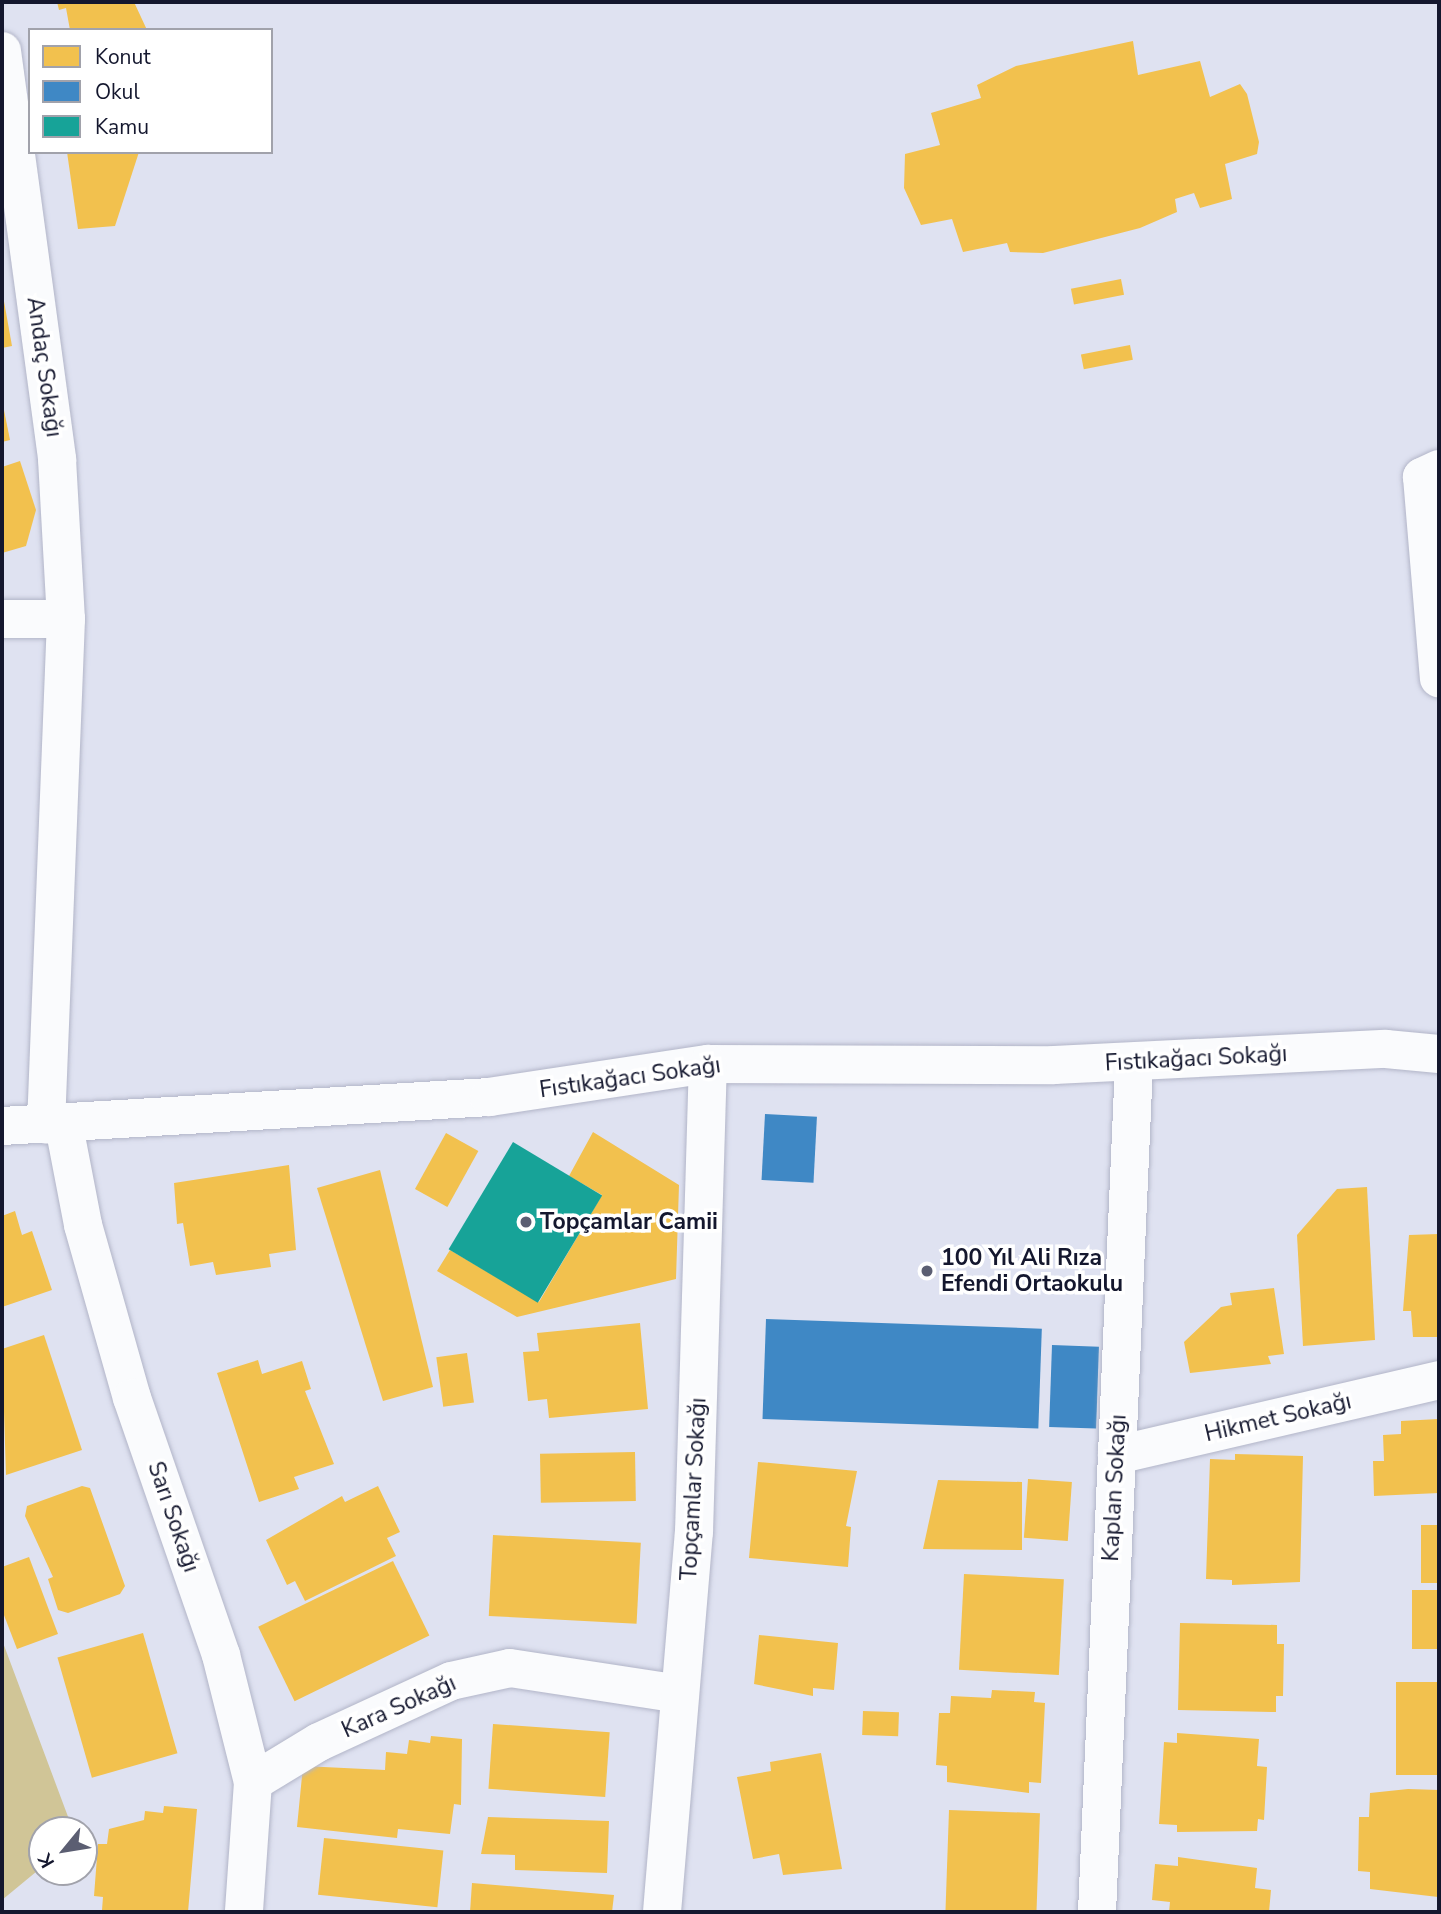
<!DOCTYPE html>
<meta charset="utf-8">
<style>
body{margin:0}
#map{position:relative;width:1441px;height:1914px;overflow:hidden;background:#dfe2f1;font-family:"Nunito Sans",sans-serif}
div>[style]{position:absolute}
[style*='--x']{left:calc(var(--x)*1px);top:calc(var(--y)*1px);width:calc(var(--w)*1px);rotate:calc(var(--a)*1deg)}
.green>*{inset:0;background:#d0c597}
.homes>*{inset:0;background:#f2c14e;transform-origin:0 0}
.schools>*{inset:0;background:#3f88c5;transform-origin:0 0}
.public>*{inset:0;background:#17a398;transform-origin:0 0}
.roads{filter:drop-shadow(0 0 2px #b2b5c8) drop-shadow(0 0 2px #b2b5c8)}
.minor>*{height:38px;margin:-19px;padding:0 19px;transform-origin:19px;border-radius:19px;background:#fafbfd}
.dots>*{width:19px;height:19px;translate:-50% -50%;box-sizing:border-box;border:4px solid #fff;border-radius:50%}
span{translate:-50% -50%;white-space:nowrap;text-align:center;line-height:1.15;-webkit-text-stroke:7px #fff;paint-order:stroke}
.street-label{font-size:23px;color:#14172e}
.poi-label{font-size:23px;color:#14172e;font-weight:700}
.left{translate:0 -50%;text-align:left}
.frame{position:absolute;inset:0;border:4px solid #14172e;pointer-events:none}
.legend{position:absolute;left:28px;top:28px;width:245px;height:126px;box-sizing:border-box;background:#fff;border:2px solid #a1a2ab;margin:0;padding:9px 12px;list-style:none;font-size:21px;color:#14172e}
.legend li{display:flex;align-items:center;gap:14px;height:35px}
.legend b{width:35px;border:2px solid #a1a2ab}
.north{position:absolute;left:28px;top:1816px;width:70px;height:70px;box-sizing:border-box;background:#fff;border:2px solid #a1a2ab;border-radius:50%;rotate:240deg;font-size:19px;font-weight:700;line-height:28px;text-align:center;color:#14172e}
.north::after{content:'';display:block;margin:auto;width:24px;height:32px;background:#5b5e72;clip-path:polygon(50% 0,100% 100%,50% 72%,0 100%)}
</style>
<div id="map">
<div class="green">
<div style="clip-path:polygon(2px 1640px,73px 1830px,42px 1830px,42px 1867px,2px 1900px)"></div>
</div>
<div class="homes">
<div style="clip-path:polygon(57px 2px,134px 2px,147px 30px,70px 30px,66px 8px,59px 10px)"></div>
<div style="clip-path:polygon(1133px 41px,1138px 75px,1200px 61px,1210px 97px,1240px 84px,1247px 94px,1259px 142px,1257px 154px,1225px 164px,1232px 199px,1200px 208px,1194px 193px,1175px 199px,1177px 212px,1140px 228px,1043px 253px,1010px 252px,1007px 243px,963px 252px,952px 219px,921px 225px,904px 188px,905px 154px,940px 145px,931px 113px,981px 98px,977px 85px,1016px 66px)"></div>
<div style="clip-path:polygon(67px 152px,139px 152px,115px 226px,78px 229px)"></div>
<div style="left:1121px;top:279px;width:16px;height:51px;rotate:79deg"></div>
<div style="clip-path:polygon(2px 290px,12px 346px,2px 348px)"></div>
<div style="left:1130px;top:345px;width:15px;height:50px;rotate:79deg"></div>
<div style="clip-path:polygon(2px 400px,10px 440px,2px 442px)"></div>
<div style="clip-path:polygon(20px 461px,36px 510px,26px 546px,2px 553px,2px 467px)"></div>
<div style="clip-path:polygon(593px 1132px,679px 1185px,676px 1279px,517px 1317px,437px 1271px,450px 1250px,539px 1302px,602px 1195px,569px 1176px)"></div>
<div style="left:446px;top:1133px;width:37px;height:64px;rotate:29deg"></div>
<div style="clip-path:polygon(289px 1165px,296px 1250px,269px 1254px,271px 1267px,216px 1275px,213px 1262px,190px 1266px,183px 1223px,177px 1224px,174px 1183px)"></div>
<div style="clip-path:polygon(380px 1170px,433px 1387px,383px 1401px,317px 1188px)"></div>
<div style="clip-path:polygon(1367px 1187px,1375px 1340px,1303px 1346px,1297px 1235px,1337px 1189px)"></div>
<div style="clip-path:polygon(15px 1211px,22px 1235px,32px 1231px,52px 1290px,2px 1307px,2px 1216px)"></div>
<div style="clip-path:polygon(1439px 1234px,1439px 1337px,1413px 1337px,1411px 1311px,1403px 1311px,1409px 1235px)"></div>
<div style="clip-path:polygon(1274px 1288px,1284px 1354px,1268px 1356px,1271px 1364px,1190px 1373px,1184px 1342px,1221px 1307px,1232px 1305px,1230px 1293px)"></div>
<div style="clip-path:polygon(640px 1323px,648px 1409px,549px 1418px,547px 1399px,528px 1401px,523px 1352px,539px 1351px,537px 1333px)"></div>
<div style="clip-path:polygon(44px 1335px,82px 1450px,6px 1475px,2px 1349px)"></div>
<div style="left:467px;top:1353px;width:50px;height:31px;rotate:82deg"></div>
<div style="clip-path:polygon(258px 1360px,262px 1374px,302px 1361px,311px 1389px,305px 1391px,334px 1464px,294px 1477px,299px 1489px,259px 1502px,217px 1373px)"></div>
<div style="clip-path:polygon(1439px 1419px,1439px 1493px,1374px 1496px,1373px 1461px,1384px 1461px,1383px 1435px,1401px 1434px,1401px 1421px)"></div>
<div style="left:635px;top:1452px;width:49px;height:95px;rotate:89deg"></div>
<div style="clip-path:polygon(1235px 1454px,1303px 1456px,1300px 1582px,1232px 1585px,1232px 1580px,1206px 1579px,1210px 1459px,1235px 1460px)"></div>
<div style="clip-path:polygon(758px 1462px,857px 1471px,846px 1526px,851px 1527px,848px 1567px,749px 1558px)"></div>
<div style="left:1028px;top:1479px;width:44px;height:59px;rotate:4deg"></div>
<div style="clip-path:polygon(938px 1480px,1022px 1482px,1022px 1550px,923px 1549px)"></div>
<div style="clip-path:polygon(82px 1486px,90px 1488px,125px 1586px,120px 1594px,68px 1613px,58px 1610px,48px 1579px,53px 1577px,25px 1516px,27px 1506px)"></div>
<div style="clip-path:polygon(378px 1486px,400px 1532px,387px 1538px,396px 1556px,305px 1601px,295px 1581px,287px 1585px,266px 1540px,342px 1496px,345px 1502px)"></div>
<div style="left:1421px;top:1525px;width:18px;height:58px"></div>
<div style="left:493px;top:1535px;width:148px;height:81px;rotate:3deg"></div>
<div style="clip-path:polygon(29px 1557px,58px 1634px,17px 1649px,2px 1610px,2px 1567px)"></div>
<div style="left:393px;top:1561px;width:83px;height:150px;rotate:64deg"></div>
<div style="left:964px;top:1574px;width:100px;height:96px;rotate:3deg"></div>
<div style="left:1412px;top:1590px;width:27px;height:59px"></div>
<div style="clip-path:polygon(1180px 1623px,1277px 1625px,1277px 1644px,1284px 1644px,1283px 1696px,1276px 1696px,1276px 1712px,1178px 1710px)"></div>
<div style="left:143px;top:1633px;width:125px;height:89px;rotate:74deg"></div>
<div style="clip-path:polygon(759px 1635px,838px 1643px,834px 1690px,813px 1688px,813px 1696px,754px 1684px)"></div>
<div style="left:1396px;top:1682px;width:43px;height:93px"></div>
<div style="clip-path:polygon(992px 1690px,1035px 1692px,1034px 1702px,1045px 1703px,1041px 1783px,1029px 1782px,1029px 1793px,947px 1782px,947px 1766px,936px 1765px,939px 1713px,950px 1713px,951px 1696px,991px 1698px)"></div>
<div style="left:863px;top:1711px;width:36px;height:24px;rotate:2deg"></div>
<div style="left:493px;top:1724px;width:117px;height:65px;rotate:4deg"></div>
<div style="clip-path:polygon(1177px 1733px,1259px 1739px,1257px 1766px,1267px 1767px,1264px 1820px,1258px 1819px,1257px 1831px,1177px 1832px,1177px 1825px,1159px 1824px,1164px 1742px,1177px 1743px)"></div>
<div style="clip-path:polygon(431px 1736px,462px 1739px,461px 1805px,454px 1804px,450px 1834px,398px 1829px,397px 1838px,297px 1827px,303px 1766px,385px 1770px,386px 1752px,407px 1754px,409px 1740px,430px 1743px)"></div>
<div style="clip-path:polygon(821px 1753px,842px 1869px,783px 1875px,779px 1854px,753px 1859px,737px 1777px,771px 1771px,770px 1762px)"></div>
<div style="clip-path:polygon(1408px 1789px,1439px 1790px,1438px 1897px,1370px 1889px,1370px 1872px,1358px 1871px,1359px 1817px,1369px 1817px,1370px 1793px)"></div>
<div style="clip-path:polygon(164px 1806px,197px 1809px,188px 1912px,102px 1910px,103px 1897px,94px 1896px,98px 1844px,107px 1844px,109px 1829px,144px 1820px,145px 1811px,163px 1813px)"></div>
<div style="left:949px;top:1810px;width:91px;height:102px;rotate:2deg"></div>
<div style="clip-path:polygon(488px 1817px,609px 1821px,607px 1873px,515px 1870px,515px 1855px,481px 1854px)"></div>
<div style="left:324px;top:1838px;width:120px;height:57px;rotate:6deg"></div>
<div style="clip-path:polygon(1178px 1857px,1257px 1868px,1255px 1888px,1271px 1890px,1269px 1912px,1169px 1912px,1170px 1902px,1152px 1900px,1155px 1864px,1178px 1866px)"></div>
<div style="clip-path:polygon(472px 1883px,614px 1895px,612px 1912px,470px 1912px)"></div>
</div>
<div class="schools">
<div style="left:765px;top:1114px;width:52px;height:66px;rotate:3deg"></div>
<div style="left:766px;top:1319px;width:276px;height:100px;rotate:2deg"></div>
<div style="left:1052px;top:1345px;width:47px;height:82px;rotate:2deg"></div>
</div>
<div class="public">
<div style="left:513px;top:1142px;width:104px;height:125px;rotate:31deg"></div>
</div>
<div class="roads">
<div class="minor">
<div style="--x:2;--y:51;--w:412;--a:82.3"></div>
<div style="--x:57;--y:459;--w:160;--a:86.8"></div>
<div style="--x:66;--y:619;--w:506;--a:92.26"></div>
<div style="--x:1439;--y:469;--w:19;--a:155"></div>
<div style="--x:1422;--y:477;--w:202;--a:85.2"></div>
<div style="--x:2;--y:619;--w:64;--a:0"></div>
<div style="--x:2;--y:1126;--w:488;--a:-3.4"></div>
<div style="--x:489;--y:1097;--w:221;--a:-8.6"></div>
<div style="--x:708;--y:1064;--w:346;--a:0.2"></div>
<div style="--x:1054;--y:1065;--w:332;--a:-2.8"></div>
<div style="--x:1386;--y:1049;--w:53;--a:5.4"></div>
<div style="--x:64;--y:1126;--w:101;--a:79.1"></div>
<div style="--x:83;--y:1225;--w:180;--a:74.2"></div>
<div style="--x:132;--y:1398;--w:272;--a:70.9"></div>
<div style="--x:221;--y:1655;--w:131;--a:75.9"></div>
<div style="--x:253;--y:1782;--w:130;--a:94"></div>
<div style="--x:1117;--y:1455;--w:331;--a:-13.1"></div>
<div style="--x:253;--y:1782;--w:77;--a:-31.2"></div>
<div style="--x:319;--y:1742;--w:145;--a:-24.8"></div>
<div style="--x:451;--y:1681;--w:60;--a:-12.4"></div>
<div style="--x:510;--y:1668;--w:172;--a:8.7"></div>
<div style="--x:662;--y:1912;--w:381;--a:-85.2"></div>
<div style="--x:694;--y:1532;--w:468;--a:-88.3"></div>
<div style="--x:1097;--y:1912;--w:850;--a:-87.5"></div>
</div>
</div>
<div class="dots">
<div style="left:526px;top:1222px;background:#5b5e72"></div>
<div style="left:927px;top:1271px;background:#5b5e72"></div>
</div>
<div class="street-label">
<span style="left:44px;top:367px;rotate:82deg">Andaç Sokağı</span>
<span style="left:1196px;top:1059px;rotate:-3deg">Fıstıkağacı Sokağı</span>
<span style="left:630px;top:1078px;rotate:-8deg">Fıstıkağacı Sokağı</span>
<span style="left:1278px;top:1418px;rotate:-13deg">Hikmet Sokağı</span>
<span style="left:1115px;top:1488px;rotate:-87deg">Kaplan Sokağı</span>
<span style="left:694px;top:1489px;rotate:-87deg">Topçamlar Sokağı</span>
<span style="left:173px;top:1517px;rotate:71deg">Sarı Sokağı</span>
<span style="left:399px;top:1707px;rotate:-24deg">Kara Sokağı</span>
</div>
<div class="poi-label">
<span class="left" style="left:540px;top:1222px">Topçamlar Camii</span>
<span class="left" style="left:941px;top:1271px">100 Yıl Ali Rıza<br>Efendi Ortaokulu</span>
</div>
<div class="frame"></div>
<ul class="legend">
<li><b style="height:19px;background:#f2c14e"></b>Konut</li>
<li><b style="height:19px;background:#3f88c5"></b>Okul</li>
<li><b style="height:19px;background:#17a398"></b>Kamu</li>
</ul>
<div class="north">K</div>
</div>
